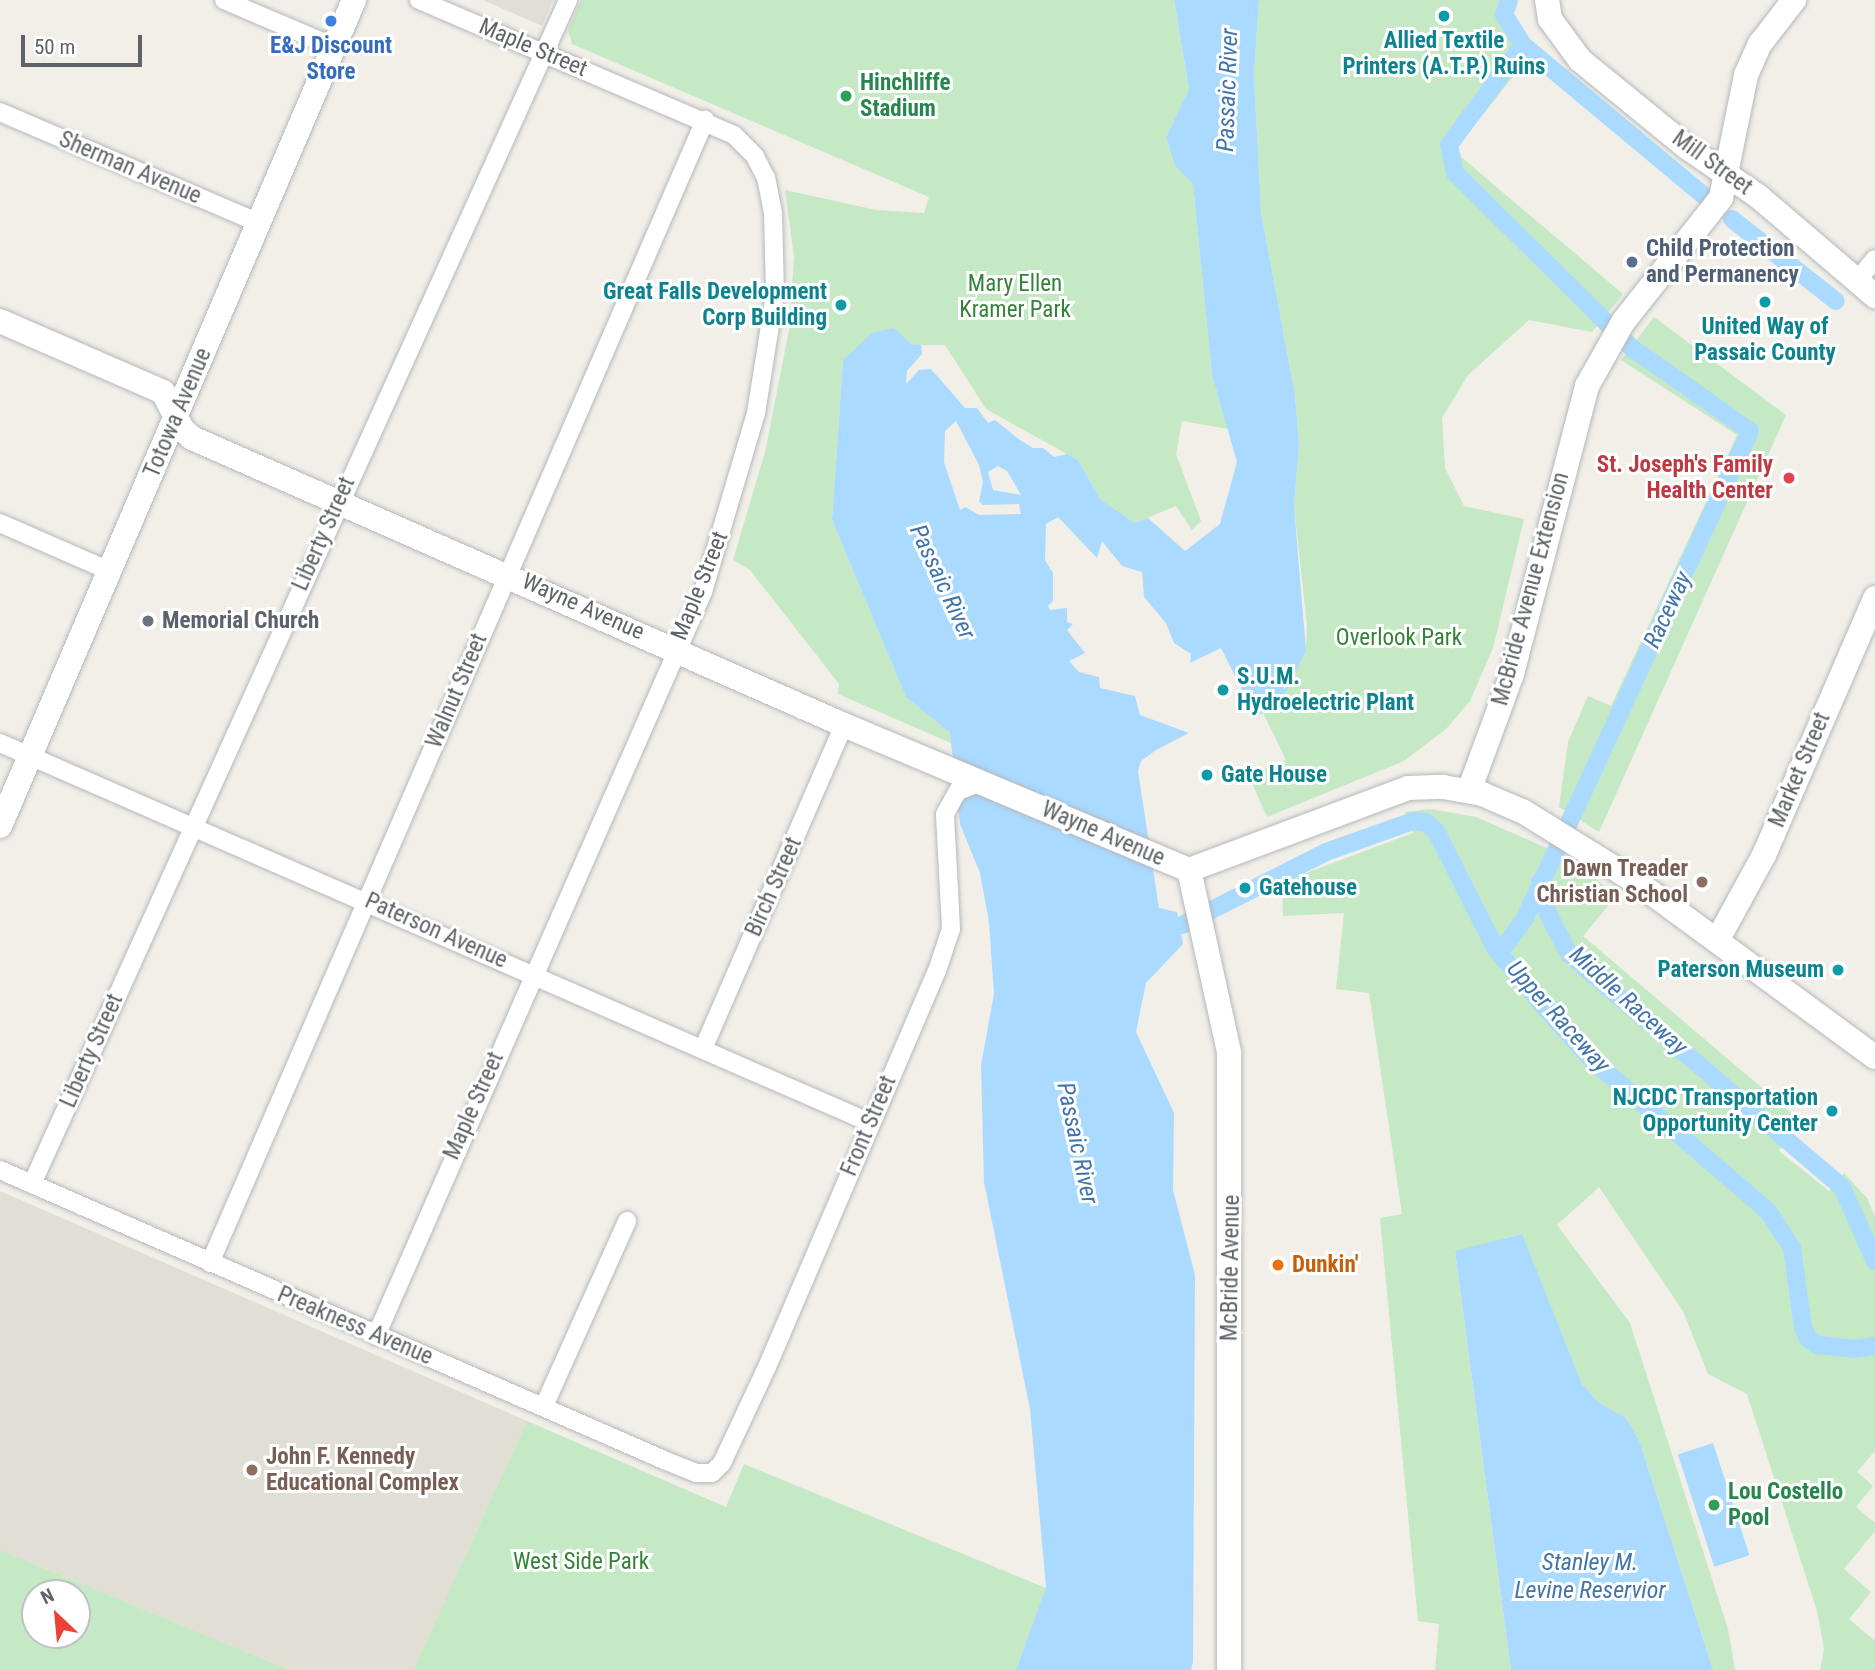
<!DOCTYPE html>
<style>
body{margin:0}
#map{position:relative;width:1875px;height:1670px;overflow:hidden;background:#f1efe8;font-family:"Roboto Condensed",sans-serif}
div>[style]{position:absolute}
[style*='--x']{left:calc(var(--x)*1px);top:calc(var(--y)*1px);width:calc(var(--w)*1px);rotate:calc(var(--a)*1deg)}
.education>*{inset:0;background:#e1ded6}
.green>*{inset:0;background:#c5e8c5}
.water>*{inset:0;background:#aadaff;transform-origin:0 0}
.canal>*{height:18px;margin:-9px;padding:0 9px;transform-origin:9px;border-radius:9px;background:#aadaff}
.roads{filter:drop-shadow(0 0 2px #b5b8bc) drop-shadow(0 0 2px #b5b8bc)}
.street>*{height:18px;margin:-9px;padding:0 9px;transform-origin:9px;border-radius:9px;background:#fff}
.secondary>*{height:24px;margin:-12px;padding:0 12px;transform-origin:12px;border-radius:12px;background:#fff}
.dots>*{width:19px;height:19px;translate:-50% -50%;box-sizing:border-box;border:4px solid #fff;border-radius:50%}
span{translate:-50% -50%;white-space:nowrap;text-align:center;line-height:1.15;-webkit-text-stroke:6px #fff;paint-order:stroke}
.culture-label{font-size:23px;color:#0d838f;font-weight:700}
.right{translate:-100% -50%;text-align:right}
.left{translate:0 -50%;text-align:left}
.shop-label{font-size:23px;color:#366cbe;font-weight:700}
.street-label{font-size:23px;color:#5f6368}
.leisure-label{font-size:23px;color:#27864d;font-weight:700}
.service-label{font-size:23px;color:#4e5e75;font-weight:700}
.park-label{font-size:23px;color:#348238}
.health-label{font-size:23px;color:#be3a42;font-weight:700}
.worship-label{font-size:23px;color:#5b616d;font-weight:700}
.education-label{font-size:23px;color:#785e54;font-weight:700}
.food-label{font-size:23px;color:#c56008;font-weight:700}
.water-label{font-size:24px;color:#4174aa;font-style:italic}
.north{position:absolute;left:21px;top:1579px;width:70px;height:70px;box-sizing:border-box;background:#fff;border:2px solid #bfc1c3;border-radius:50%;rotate:334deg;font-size:19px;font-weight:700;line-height:28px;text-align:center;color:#5f6368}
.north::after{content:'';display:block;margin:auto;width:24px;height:32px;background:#ea4335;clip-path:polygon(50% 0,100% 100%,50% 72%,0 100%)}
.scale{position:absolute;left:21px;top:35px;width:121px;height:32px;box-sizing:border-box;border:4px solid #5f6368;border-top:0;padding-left:9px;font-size:21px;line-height:24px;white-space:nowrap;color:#5f6368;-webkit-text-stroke:5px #fff;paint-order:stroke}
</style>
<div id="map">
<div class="education">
<div style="clip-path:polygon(483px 0,553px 0,542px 26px)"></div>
<div style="clip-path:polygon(0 1191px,527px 1421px,413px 1670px,290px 1670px,0 1550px)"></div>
</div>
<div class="green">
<div style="clip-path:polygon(581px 0,1174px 0,1189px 89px,1166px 137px,1175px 166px,1193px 184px,1212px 375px,1228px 429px,1182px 421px,1176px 454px,1201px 521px,1192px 530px,1176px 506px,1135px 523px,1101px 500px,1078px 460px,986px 409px,945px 345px,912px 345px,843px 360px,832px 520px,906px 697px,950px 733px,951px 743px,838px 694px,839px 684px,750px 570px,733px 560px,765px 452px,789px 330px,794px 257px,785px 190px,876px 210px,924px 213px,929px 197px,572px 44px,568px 30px)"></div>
<div style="clip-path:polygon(1259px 0,1517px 0,1513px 16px,1535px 49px,1454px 151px,1623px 294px,1592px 332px,1529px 320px,1468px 375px,1442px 418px,1445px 468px,1464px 506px,1524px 519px,1493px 648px,1470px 701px,1446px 729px,1404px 761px,1267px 817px,1249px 776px,1286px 760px,1263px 713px,1306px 651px,1307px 625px,1294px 506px,1299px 445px,1295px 395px,1261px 212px,1254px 75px)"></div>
<div style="clip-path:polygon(1654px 317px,1786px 415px,1599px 832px,1559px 807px,1568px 742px,1588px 696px,1611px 706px,1737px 435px,1621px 360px)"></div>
<div style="clip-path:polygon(1431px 809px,1476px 817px,1565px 856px,1617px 895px,1583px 936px,1802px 1122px,1779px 1151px,1829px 1191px,1844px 1173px,1867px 1198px,1875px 1217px,1875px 1451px,1857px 1472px,1873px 1486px,1856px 1507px,1875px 1523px,1875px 1531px,1844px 1569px,1871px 1592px,1849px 1619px,1875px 1641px,1875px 1670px,1820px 1670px,1824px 1649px,1817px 1611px,1747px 1394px,1708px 1374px,1683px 1311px,1599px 1187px,1557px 1225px,1630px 1323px,1728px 1629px,1735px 1670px,1713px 1670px,1639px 1440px,1626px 1418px,1598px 1402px,1582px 1384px,1521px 1234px,1455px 1252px,1511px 1670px,1435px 1670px,1439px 1624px,1418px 1621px,1380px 1218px,1402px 1214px,1369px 993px,1336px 989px,1344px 913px,1283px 916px,1282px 882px,1413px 833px,1405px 812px)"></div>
<div style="clip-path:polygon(527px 1421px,726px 1507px,744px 1464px,1046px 1588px,1016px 1670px,413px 1670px)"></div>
<div style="clip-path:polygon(evenodd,0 1550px,290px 1670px,0 1670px,0 1550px,35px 1593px,77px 1593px,77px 1635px,35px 1635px,35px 1593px)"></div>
</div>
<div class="water">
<div style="clip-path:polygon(evenodd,1174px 0,1259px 0,1254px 75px,1261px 212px,1295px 395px,1299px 445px,1294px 506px,1306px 651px,1283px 697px,1256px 718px,1221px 648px,1190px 663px,1191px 654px,1174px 643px,1166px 623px,1144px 597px,1142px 572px,1122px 566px,1102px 541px,1097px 558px,1058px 517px,1046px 524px,1045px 560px,1053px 573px,1053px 601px,1048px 606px,1050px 610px,1067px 608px,1067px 622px,1073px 624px,1067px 630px,1085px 653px,1069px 661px,1079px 672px,1099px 677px,1100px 688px,1135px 696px,1140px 715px,1189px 733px,1156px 750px,1141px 761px,1138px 771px,1159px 908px,1177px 912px,1183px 944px,1146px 983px,1136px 1032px,1174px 1113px,1173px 1190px,1195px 1275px,1193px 1662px,1191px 1670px,1016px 1670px,1046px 1587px,1030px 1409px,984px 1182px,981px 1065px,994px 994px,989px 922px,980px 873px,960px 824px,950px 733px,906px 697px,832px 520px,843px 360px,872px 333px,894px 328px,912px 345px,921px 345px,922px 354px,907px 371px,906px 384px,919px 370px,931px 369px,965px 408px,977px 408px,988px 423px,995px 420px,1020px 440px,1033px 448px,1043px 448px,1054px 457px,1067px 454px,1078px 460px,1101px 500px,1135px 523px,1148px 518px,1185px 551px,1220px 524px,1237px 462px,1212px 375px,1193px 184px,1175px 166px,1166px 137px,1189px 89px,1174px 0,956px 421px,979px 465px,983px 482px,979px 501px,983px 505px,1019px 504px,1021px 514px,979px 515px,965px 507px,960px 510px,944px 462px,945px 431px,956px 421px,1174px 0,998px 466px,1007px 471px,1021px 495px,993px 490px,988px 472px,998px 466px)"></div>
<div style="clip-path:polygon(1522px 1234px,1582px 1384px,1598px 1402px,1626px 1418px,1639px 1440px,1713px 1670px,1511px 1670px,1455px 1251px)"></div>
<div style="left:1713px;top:1443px;width:118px;height:37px;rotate:72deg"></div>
</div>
<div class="canal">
<div style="--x:1523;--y:45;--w:236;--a:39.8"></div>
<div style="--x:1732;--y:219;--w:132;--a:38.3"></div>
<div style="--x:1540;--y:881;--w:32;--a:77"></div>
<div style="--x:1547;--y:912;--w:47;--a:62.4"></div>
<div style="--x:1569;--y:954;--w:359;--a:40.5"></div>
<div style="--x:1842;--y:1187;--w:81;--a:66"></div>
<div style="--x:1182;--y:925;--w:161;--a:-26.9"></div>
<div style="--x:1326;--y:852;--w:92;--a:-19.6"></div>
<div style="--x:1413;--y:821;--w:12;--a:5"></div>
<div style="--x:1425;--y:822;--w:14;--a:39"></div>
<div style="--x:1436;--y:831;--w:131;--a:63.2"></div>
<div style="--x:1495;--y:948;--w:70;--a:50.2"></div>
<div style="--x:1540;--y:1002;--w:76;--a:48.2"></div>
<div style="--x:1591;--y:1059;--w:233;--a:40.7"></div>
<div style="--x:1768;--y:1211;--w:44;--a:57"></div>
<div style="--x:1792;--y:1248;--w:80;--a:82.1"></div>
<div style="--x:1803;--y:1327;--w:13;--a:67"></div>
<div style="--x:1808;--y:1339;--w:12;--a:31"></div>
<div style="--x:1818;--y:1345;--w:36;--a:6"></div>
<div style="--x:1854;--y:1349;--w:21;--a:-8"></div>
<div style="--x:1495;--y:948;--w:13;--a:-23"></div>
<div style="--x:1507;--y:943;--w:31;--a:-54"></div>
<div style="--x:1525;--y:918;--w:536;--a:-65.2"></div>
<div style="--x:1750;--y:431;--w:144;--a:-144.9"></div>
<div style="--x:1632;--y:348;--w:249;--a:-135.3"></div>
<div style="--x:1455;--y:173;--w:29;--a:-102"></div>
<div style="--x:1449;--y:145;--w:124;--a:-53.5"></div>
<div style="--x:1523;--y:45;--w:36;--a:-122"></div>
<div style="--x:1504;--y:14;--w:15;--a:-70"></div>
</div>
<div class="roads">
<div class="street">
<div style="--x:224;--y:0;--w:120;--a:23.1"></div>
<div style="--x:0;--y:112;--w:282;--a:23.2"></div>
<div style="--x:1857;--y:281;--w:28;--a:-51"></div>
<div style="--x:0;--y:523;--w:120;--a:23.6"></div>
<div style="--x:0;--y:743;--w:950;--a:23.57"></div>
<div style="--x:703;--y:1049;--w:353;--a:-66.5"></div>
<div style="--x:0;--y:1170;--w:725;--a:23.59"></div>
<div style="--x:664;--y:1460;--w:35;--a:22"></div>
<div style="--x:696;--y:1473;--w:16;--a:0"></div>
<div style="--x:712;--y:1473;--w:14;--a:-45"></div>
<div style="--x:722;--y:1463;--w:106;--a:-64.9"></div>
<div style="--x:767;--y:1367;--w:431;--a:-66.8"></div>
<div style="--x:937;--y:971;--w:44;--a:-71.6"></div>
<div style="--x:951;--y:929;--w:115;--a:-93"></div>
<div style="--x:945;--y:814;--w:26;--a:-61"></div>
<div style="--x:958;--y:791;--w:26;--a:-21"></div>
<div style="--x:32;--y:1184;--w:1300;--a:-65.64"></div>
<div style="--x:210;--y:1263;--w:1246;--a:-66.58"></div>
<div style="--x:376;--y:1336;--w:813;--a:-66.27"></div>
<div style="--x:703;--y:592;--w:187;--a:-73.5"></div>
<div style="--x:756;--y:413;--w:121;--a:-80.9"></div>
<div style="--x:775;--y:294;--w:81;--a:-91.4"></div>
<div style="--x:773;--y:213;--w:36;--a:-101"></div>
<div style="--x:766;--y:178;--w:25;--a:-117"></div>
<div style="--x:755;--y:156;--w:30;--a:-135"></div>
<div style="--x:734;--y:135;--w:343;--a:-156.8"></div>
<div style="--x:544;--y:1406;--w:203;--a:-65.8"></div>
</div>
<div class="secondary">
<div style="--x:1547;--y:0;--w:19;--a:81"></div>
<div style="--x:1550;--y:19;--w:51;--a:53.8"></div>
<div style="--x:1580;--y:60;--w:139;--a:39.2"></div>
<div style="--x:1688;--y:148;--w:86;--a:34.6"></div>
<div style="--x:1759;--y:197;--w:153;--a:40.5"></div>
<div style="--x:0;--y:321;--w:178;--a:23.5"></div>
<div style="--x:163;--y:392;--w:42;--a:62.8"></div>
<div style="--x:182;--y:429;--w:13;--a:42"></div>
<div style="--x:192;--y:438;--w:712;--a:23.76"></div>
<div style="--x:844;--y:725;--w:374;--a:22.8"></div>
<div style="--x:1469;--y:791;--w:125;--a:-69.8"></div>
<div style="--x:1512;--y:674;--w:298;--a:-75.4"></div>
<div style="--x:1587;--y:386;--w:73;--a:-60.6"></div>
<div style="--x:1623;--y:322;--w:158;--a:-51.7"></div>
<div style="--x:1721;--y:198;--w:126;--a:-78.5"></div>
<div style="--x:1746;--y:75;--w:34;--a:-66"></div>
<div style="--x:1760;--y:44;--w:56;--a:-52.3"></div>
<div style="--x:0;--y:826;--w:899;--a:-66.8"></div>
<div style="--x:1189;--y:870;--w:186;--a:77.6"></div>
<div style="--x:1229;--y:1052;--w:618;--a:90"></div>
<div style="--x:1189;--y:870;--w:234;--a:-20.5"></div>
<div style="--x:1408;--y:788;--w:35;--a:-2"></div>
<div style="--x:1443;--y:787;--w:40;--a:10"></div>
<div style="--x:1482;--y:794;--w:46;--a:23.2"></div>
<div style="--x:1524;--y:812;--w:134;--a:31.9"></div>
<div style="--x:1638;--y:883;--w:294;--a:36.3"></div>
<div style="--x:1718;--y:939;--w:96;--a:-61.3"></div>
<div style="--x:1764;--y:855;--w:280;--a:-66.6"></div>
</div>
</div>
<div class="dots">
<div style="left:1444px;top:16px;background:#0f9aa8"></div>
<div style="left:331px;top:21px;background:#3f7fe0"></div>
<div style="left:846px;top:96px;background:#2e9e5b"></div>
<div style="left:1632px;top:262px;background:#5c6f8a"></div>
<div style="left:1765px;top:302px;background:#0f9aa8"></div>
<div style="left:841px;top:305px;background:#0f9aa8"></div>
<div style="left:1789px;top:478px;background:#e0444e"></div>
<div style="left:148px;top:621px;background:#6b7280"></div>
<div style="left:1223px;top:690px;background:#0f9aa8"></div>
<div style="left:1207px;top:775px;background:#0f9aa8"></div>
<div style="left:1702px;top:882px;background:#8d6e63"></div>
<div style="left:1245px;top:888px;background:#0f9aa8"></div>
<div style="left:1838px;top:970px;background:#0f9aa8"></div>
<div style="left:1832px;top:1111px;background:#0f9aa8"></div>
<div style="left:1278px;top:1265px;background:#e8710a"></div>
<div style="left:252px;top:1470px;background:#8d6e63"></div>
<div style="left:1714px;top:1505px;background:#2e9e5b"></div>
</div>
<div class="culture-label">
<span style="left:1444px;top:54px">Allied Textile<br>Printers (A.T.P.) Ruins</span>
<span class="right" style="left:827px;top:305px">Great Falls Development<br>Corp Building</span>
<span style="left:1765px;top:340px">United Way of<br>Passaic County</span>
<span class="left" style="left:1237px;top:690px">S.U.M.<br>Hydroelectric Plant</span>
<span class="left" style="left:1221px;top:775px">Gate House</span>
<span class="left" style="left:1259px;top:888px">Gatehouse</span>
<span class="right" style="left:1824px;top:970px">Paterson Museum</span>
<span class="right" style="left:1818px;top:1111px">NJCDC Transportation<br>Opportunity Center</span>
</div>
<div class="shop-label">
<span style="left:331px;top:59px">E&amp;J Discount<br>Store</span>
</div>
<div class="street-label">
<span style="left:533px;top:48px;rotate:23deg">Maple Street</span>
<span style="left:1712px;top:163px;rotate:36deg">Mill Street</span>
<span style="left:130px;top:168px;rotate:23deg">Sherman Avenue</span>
<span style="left:178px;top:413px;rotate:-67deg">Totowa Avenue</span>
<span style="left:324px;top:534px;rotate:-66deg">Liberty Street</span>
<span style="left:700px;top:586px;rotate:-68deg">Maple Street</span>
<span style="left:1531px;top:589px;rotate:-75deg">McBride Avenue Extension</span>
<span style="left:583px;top:607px;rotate:24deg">Wayne Avenue</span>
<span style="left:457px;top:691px;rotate:-67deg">Walnut Street</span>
<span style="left:1800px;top:770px;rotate:-67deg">Market Street</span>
<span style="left:1103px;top:834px;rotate:23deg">Wayne Avenue</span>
<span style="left:774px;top:887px;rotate:-66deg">Birch Street</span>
<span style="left:436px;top:931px;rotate:24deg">Paterson Avenue</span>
<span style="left:92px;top:1051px;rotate:-66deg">Liberty Street</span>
<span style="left:474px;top:1106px;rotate:-66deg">Maple Street</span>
<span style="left:869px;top:1126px;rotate:-67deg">Front Street</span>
<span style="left:1231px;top:1268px;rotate:-89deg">McBride Avenue</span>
<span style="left:355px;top:1326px;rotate:23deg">Preakness Avenue</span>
</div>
<div class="leisure-label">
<span class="left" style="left:860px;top:96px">Hinchliffe<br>Stadium</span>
<span class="left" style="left:1728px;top:1505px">Lou Costello<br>Pool</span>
</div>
<div class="service-label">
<span class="left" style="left:1646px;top:262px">Child Protection<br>and Permanency</span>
</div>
<div class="park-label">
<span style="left:1015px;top:297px">Mary Ellen<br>Kramer Park</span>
<span style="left:1399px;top:638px">Overlook Park</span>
<span style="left:581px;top:1562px">West Side Park</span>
</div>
<div class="health-label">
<span class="right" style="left:1773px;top:478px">St. Joseph's Family<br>Health Center</span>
</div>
<div class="worship-label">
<span class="left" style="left:162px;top:621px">Memorial Church</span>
</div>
<div class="education-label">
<span class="right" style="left:1688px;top:882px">Dawn Treader<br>Christian School</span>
<span class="left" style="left:266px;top:1470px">John F. Kennedy<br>Educational Complex</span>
</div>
<div class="food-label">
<span class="left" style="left:1292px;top:1265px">Dunkin'</span>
</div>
<div class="water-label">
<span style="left:1228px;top:90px;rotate:-88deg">Passaic River</span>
<span style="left:942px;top:582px;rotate:65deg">Passaic River</span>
<span style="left:1668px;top:610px;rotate:-65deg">Raceway</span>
<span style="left:1628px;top:1001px;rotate:42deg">Middle Raceway</span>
<span style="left:1558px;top:1017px;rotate:48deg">Upper Raceway</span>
<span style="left:1077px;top:1143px;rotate:78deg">Passaic River</span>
<span style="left:1590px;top:1577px">Stanley M.<br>Levine Reservior</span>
</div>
<div class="north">N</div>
<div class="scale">50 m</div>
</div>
